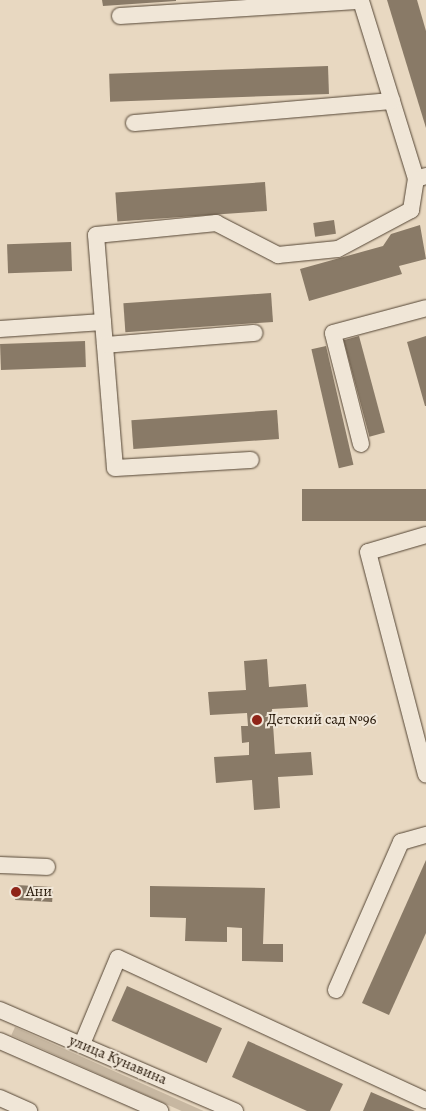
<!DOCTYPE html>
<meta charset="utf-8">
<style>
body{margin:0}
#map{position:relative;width:426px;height:1111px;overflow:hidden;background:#e8d8c1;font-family:Alegreya,serif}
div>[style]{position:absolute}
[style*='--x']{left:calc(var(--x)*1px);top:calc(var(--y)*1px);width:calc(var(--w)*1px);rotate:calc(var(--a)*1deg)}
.green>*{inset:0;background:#c7b7a1;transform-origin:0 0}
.building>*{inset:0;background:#897a67;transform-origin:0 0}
.roads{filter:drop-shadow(0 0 1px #544534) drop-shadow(0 0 1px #544534)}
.minor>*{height:16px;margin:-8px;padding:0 8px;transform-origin:8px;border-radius:8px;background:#f0e6d7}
.dots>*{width:14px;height:14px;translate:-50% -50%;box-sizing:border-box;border:2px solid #f0e6d7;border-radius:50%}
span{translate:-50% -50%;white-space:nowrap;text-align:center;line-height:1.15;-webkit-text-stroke:4px #f0e6d7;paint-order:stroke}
.poi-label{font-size:15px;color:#231405}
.left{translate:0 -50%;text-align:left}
.street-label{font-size:15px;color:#231405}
</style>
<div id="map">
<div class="green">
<div style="left:15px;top:1027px;width:210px;height:9px;rotate:24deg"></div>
</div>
<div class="building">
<div style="clip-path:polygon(102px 0,176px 0,176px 1px,103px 6px)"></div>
<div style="clip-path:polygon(387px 0,417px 0,426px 31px,426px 128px)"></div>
<div style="left:328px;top:66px;width:28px;height:219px;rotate:88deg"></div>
<div style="left:265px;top:182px;width:29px;height:150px;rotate:86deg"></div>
<div style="left:334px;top:220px;width:14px;height:21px;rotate:82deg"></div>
<div style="clip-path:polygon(420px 225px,426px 259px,399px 266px,402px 274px,309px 301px,300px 269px,383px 246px,391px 234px)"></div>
<div style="left:71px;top:242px;width:29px;height:64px;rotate:88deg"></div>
<div style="left:271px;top:293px;width:29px;height:148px;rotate:86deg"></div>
<div style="left:359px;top:336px;width:100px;height:16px;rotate:75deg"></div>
<div style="clip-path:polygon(426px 336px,426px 406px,425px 406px,407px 342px)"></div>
<div style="left:85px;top:341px;width:26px;height:85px;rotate:88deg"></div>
<div style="left:326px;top:346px;width:122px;height:15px;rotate:77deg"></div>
<div style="left:277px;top:410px;width:29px;height:146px;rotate:86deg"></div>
<div style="left:426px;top:489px;width:32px;height:124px;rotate:90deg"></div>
<div style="clip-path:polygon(267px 659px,269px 687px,306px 684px,308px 707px,272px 709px,275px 754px,311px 752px,313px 775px,278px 777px,280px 808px,254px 810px,252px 780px,216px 783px,214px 757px,249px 755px,249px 742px,242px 743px,241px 726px,248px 726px,247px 713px,210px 715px,208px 692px,246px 690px,244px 661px)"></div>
<div style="clip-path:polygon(426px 860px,426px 933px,389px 1015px,362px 1003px)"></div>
<div style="left:16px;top:885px;width:37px;height:15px;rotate:3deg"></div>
<div style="clip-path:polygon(150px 886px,265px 888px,263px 944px,283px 944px,283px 962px,242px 961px,242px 928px,227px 927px,227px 942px,185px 941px,186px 918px,150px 917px)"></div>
<div style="left:127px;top:986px;width:104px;height:38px;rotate:24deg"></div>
<div style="clip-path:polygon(248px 1041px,343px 1084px,330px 1111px,307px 1111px,232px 1077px)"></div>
<div style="clip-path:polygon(371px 1092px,415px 1111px,363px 1111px)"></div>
</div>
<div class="roads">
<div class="minor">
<div style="--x:120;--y:16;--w:241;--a:-3.6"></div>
<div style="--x:361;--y:1;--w:186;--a:72.8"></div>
<div style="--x:416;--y:179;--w:10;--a:-17"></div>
<div style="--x:134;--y:123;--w:259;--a:-4.9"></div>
<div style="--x:103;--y:322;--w:146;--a:85.3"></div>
<div style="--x:115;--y:468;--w:136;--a:-3.4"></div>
<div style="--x:0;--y:329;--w:103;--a:-3.9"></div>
<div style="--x:103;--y:322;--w:87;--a:-94.6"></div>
<div style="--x:96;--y:235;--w:121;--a:-5.7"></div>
<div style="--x:216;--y:223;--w:70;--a:27.3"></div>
<div style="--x:278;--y:255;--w:60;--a:-5.7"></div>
<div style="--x:338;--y:249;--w:83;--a:-28.1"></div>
<div style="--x:411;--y:210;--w:31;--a:-81"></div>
<div style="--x:105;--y:345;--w:150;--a:-4.6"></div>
<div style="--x:361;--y:444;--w:114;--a:-104.2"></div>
<div style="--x:333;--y:333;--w:96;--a:-15"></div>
<div style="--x:426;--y:535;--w:60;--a:163.7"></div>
<div style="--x:368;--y:552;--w:230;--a:75.4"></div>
<div style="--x:0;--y:865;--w:47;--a:2.4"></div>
<div style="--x:336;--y:990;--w:162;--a:-66.3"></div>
<div style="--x:401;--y:842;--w:26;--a:-16"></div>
<div style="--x:0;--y:1010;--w:256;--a:23.3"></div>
<div style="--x:0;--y:1041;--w:175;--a:23.6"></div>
<div style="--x:82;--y:1044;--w:93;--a:-67.3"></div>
<div style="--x:118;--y:958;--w:339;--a:24.8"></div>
<div style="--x:0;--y:1098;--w:32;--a:24"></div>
</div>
</div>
<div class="dots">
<div style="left:257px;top:720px;background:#8f2418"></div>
<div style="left:16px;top:892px;background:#8f2418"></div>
</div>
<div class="poi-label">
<span class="left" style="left:267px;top:720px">Детский сад №96</span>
<span class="left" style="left:26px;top:892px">Ани</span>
</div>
<div class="street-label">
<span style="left:118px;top:1060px;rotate:23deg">улица Кунавина</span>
</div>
</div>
